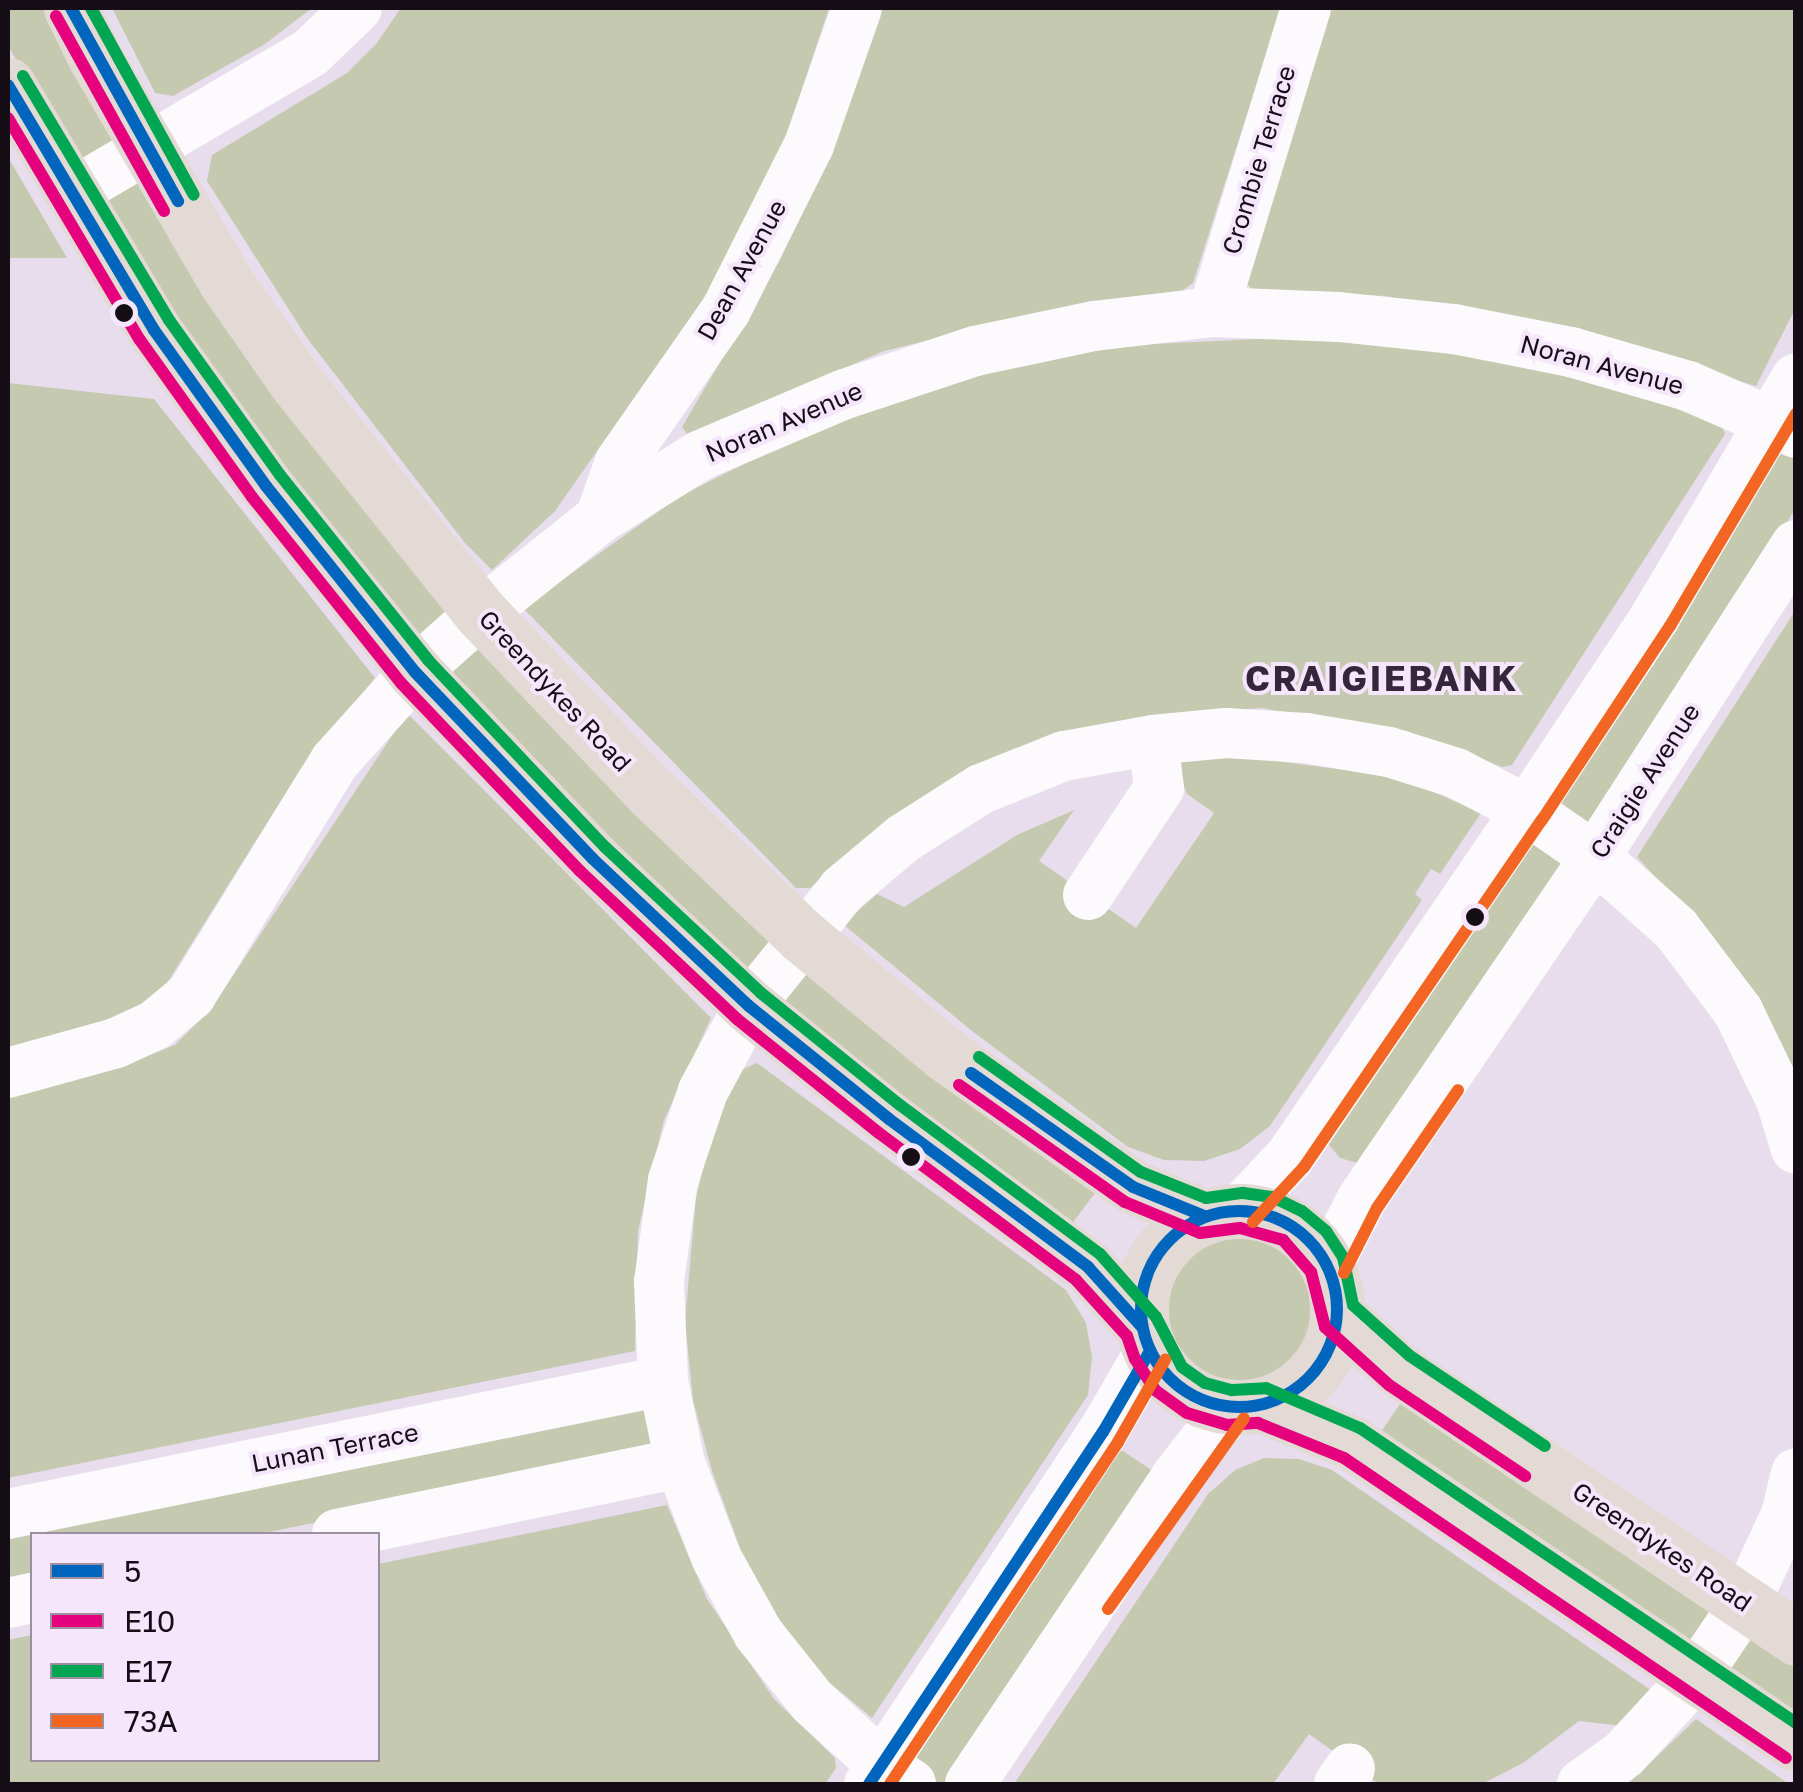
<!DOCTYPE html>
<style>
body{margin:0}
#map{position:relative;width:1803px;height:1792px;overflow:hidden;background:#e8dded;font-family:"Golos Text",sans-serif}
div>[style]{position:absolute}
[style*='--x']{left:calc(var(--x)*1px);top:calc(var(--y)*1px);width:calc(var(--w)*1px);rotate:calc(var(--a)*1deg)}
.green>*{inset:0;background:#c5c9b0;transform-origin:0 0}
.round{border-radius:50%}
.minor>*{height:50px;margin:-25px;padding:0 25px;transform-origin:25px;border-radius:25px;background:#fcfafc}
.highway>*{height:55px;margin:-27.5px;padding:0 27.5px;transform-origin:27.5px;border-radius:27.5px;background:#e4dad5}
.highway>.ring{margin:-27.5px;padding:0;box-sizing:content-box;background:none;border:55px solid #e4dad5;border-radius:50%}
.bus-1>*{height:12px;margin:-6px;padding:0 6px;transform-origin:6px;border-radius:6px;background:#0065bd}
.bus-1>.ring{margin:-6px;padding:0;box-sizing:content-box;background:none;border:12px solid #0065bd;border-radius:50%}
.bus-2>*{height:12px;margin:-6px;padding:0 6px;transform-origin:6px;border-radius:6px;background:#e5007d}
.bus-3>*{height:12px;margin:-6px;padding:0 6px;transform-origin:6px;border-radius:6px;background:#00a651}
.bus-4>*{height:12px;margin:-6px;padding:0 6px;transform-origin:6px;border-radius:6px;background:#f26522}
.dots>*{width:28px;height:28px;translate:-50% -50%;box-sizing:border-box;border:5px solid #f6e6fc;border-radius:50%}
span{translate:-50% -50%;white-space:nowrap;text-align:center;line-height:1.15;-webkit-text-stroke:8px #f6e6fc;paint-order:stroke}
.street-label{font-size:25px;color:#150e17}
.district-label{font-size:35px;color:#36263c;font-weight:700;letter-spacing:2.5px}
.frame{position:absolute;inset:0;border:10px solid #150e17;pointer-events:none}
.legend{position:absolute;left:30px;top:1532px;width:350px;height:230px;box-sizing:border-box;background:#f6e6fc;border:2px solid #9c90a0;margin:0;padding:12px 18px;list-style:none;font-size:30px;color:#150e17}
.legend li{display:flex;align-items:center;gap:20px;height:50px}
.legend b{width:50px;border:2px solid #9c90a0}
</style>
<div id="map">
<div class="green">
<div style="clip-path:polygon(8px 8px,51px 8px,125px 146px,81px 170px,8px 46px)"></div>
<div style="clip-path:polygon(112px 8px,312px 8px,265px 44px,173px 96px,155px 93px)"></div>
<div style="clip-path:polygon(401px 8px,829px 8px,786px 137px,705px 297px,555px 511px,492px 570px,465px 543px,307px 338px,207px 181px,212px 155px,347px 73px,376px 44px)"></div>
<div style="clip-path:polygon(882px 8px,1281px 8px,1193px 283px,1182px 291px,1074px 305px,884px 351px,688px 435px,682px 427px,780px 260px,833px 149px)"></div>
<div style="clip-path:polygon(1331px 8px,1795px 8px,1795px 309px,1756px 386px,1534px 320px,1384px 296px,1253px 290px,1245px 282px)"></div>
<div style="clip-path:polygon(8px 157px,67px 258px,8px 258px)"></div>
<div style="clip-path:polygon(141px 174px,459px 615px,420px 649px,314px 520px,95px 200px)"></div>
<div style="clip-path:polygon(1278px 338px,1401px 346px,1525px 365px,1625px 391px,1721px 424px,1725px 434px,1512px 765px,1502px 767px,1407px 731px,1261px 708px,1133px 718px,898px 813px,810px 888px,796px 888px,523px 608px,680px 496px,814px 429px,946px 383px,1110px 346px)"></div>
<div style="clip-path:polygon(8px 383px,154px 399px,375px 678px,300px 770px,162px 991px,127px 1014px,8px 1047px)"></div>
<div style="clip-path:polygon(1779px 445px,1795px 450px,1795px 509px,1709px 654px,1592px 830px,1555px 811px)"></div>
<div style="clip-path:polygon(1795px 611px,1795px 1084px,1718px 946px,1637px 857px)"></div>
<div style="left:477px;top:635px;width:431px;height:52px;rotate:45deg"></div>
<div style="clip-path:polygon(407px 713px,711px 1018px,664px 1120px,638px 1231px,635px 1351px,8px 1478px,8px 1098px,125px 1065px,175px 1045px,211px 1009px)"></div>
<div style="clip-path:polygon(1244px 757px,1376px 774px,1429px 790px,1481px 813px,1440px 874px,1431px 869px,1415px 894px,1422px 900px,1270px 1126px,1240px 1149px,1204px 1161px,1164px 1160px,1128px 1147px,972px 1031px,843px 924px,877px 894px,904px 907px,1017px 835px,1074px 810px,1039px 861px,1136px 928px,1214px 813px,1187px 794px,1175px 761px)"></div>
<div style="clip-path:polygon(1531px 838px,1567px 856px,1364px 1165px,1340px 1158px,1325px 1140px)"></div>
<div style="left:804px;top:961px;width:372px;height:52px;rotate:37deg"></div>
<div style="clip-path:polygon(757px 1063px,1066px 1290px,1086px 1323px,1092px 1357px,1088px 1395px,872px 1718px,818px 1673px,779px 1619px,741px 1551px,712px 1471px,693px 1400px,685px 1321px,696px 1198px,711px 1136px,735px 1073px)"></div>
<div class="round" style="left:1166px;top:1237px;width:146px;height:146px"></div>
<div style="left:1406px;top:1395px;width:381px;height:52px;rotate:34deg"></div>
<div style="clip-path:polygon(644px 1404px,655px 1454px,259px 1534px,32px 1534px,32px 1581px,8px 1586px,8px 1533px)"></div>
<div style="clip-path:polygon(1123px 1451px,1153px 1471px,949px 1783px,940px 1784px,912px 1766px,911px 1756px,1114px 1453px)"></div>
<div style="clip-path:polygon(1264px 1458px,1299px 1459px,1332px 1470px,1652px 1691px,1623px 1726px,1579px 1721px,1523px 1763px,1482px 1784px,1379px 1784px,1309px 1734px,1273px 1784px,1014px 1784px,1208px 1494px,1235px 1470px)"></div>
<div style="clip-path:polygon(667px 1505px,707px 1599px,774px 1699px,835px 1758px,836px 1768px,825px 1784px,8px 1784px,8px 1640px,32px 1635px,32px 1760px,378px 1760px,378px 1564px)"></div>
<div style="clip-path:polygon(1746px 1626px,1795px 1660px,1795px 1722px,1719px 1669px)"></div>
<div style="clip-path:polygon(1696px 1719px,1789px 1784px,1628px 1784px)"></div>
</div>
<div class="minor">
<div style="--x:72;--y:193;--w:276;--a:-30.5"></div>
<div style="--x:310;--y:53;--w:65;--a:-43.8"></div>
<div style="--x:1213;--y:312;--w:318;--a:-73"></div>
<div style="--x:600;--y:518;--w:59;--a:-70.3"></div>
<div style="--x:620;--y:462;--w:185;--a:-55.1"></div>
<div style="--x:726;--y:310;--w:185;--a:-63.3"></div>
<div style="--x:809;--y:145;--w:145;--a:-70.7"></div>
<div style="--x:1088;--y:895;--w:128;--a:-56.4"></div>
<div style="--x:1159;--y:788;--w:48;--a:-97.1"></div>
<div style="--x:8;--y:1073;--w:112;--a:-15.5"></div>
<div style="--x:116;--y:1043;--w:43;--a:-24.8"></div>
<div style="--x:155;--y:1025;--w:47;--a:-39.8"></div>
<div style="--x:191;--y:995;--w:275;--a:-58.4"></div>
<div style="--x:335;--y:761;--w:120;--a:-48"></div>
<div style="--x:415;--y:672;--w:89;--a:-41.8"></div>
<div style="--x:481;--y:613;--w:152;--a:-38.6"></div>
<div style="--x:600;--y:518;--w:119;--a:-32"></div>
<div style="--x:701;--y:455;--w:156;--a:-23"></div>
<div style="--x:845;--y:394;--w:137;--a:-18.3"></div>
<div style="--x:975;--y:351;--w:122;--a:-11.9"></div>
<div style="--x:1094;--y:326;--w:120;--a:-6.7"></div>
<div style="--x:1213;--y:312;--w:126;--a:2.3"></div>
<div style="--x:1339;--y:317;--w:116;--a:6"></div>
<div style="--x:1454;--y:329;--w:119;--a:11.1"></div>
<div style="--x:1571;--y:352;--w:122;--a:16.2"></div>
<div style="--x:1688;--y:386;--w:118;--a:23.5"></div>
<div style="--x:1240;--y:1210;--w:73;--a:-46.7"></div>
<div style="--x:1290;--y:1157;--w:420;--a:-55.7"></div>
<div style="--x:1527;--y:810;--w:232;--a:-56.4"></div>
<div style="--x:1655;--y:617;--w:277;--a:-59.4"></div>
<div style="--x:1328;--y:1265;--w:74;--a:-62.7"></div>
<div style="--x:1362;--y:1199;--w:414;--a:-55.7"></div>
<div style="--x:1595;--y:857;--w:371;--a:-57.2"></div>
<div style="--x:8;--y:1514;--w:668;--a:-11.48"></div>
<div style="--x:337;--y:1534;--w:350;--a:-11.7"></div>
<div style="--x:8;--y:1603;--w:25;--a:-12"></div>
<div style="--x:869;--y:1784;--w:423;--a:-56.4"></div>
<div style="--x:1103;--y:1432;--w:94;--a:-59.9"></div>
<div style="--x:911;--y:1784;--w:35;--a:-147"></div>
<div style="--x:882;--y:1765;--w:93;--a:-137.6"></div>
<div style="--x:813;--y:1702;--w:88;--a:-128.6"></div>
<div style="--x:758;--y:1633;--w:87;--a:-118.9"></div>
<div style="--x:716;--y:1557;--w:101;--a:-111"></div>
<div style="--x:680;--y:1463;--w:84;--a:-101.7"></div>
<div style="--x:663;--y:1381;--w:99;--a:-92.3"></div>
<div style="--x:659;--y:1282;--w:103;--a:-82.2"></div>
<div style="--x:673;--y:1180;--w:94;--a:-71.4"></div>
<div style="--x:703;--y:1091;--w:97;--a:-61.6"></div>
<div style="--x:749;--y:1006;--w:150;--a:-51.2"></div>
<div style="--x:843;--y:889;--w:80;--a:-39.9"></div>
<div style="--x:904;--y:838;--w:91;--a:-32.5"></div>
<div style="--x:981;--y:789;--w:89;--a:-21.7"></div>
<div style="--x:1064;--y:756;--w:90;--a:-10.2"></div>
<div style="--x:1153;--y:740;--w:73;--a:-5.5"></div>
<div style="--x:1226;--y:733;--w:80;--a:3.6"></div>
<div style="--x:1306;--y:738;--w:84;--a:9.6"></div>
<div style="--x:1389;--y:752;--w:70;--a:17.4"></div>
<div style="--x:1456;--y:773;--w:80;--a:27.5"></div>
<div style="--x:1527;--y:810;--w:83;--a:34.7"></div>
<div style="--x:1595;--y:857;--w:108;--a:41.6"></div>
<div style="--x:1676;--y:929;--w:103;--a:52.9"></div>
<div style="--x:1738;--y:1011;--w:99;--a:64.2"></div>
<div style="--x:1781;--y:1100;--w:51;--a:73"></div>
<div style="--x:970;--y:1784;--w:370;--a:-56.1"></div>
<div style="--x:1176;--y:1477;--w:88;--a:-52"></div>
<div style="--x:1339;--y:1784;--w:19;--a:-55"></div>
<div style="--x:1582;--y:1784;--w:52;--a:-35.5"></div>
<div style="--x:1624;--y:1754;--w:106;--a:-47.3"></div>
<div style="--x:1696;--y:1676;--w:88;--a:-56.1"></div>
<div style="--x:1745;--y:1603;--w:97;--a:-65"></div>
<div style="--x:1786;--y:1515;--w:43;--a:-76.6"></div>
</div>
<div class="highway">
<div style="--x:71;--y:8;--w:55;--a:63.9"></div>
<div style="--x:95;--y:57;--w:260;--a:59.8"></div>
<div style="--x:226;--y:282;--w:121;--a:55.1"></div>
<div style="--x:295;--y:381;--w:297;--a:51.3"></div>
<div style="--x:481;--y:613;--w:250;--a:46.5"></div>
<div style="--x:653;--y:794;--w:206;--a:43.6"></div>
<div style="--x:802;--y:936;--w:185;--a:39.5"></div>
<div style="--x:945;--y:1054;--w:230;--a:35.3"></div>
<div style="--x:1133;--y:1187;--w:77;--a:22.2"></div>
<div style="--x:8;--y:85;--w:285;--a:59.2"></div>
<div style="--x:154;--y:330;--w:192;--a:54.3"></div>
<div style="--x:266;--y:486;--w:238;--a:51.3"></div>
<div style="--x:415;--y:672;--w:258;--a:46.4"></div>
<div style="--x:593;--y:859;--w:214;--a:43.3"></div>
<div style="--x:749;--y:1006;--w:180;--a:38.9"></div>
<div style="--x:889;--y:1119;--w:248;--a:36.6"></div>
<div style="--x:1088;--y:1267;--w:81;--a:48"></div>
<div class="ring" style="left:1141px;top:1211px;width:141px;height:141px"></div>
<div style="--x:1337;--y:1314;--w:84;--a:42.1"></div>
<div style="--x:1399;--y:1370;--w:479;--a:34"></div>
<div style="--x:1261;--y:1405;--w:99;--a:22.7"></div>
<div style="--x:1352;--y:1443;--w:536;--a:34.13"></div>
</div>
<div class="bus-1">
<div style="--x:71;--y:8;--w:221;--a:61"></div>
<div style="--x:8;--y:85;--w:285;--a:59.2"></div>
<div style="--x:154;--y:330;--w:192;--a:54.3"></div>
<div style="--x:266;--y:486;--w:238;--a:51.3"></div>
<div style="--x:415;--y:672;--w:258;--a:46.4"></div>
<div style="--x:593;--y:859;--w:214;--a:43.3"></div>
<div style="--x:749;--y:1006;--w:180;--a:38.9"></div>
<div style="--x:889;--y:1119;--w:248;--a:36.6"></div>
<div style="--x:1088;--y:1267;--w:81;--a:48"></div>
<div style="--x:971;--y:1073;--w:198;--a:35.1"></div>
<div style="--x:1133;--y:1187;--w:77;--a:22.2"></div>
<div class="ring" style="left:1141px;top:1211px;width:184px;height:184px"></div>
<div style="--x:869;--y:1784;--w:423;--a:-56.4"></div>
<div style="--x:1103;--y:1432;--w:94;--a:-59.9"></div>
</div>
<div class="bus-2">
<div style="--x:56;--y:16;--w:223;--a:61"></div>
<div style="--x:8;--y:118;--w:258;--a:59.3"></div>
<div style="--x:140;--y:340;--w:193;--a:54.5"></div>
<div style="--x:252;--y:497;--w:238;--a:51.3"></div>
<div style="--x:401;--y:683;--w:260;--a:46.4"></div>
<div style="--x:580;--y:871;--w:216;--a:43.3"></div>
<div style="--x:737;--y:1019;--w:182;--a:38.8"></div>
<div style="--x:879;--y:1133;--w:246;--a:36.7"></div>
<div style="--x:1076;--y:1280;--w:76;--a:47.7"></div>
<div style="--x:1127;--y:1336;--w:24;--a:71"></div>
<div style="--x:1135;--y:1359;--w:37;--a:57"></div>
<div style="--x:1155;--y:1390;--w:39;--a:36"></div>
<div style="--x:1187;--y:1413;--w:42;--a:16.7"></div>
<div style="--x:1227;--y:1425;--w:31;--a:-4"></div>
<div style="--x:1258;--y:1423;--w:93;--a:22.1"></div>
<div style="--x:1344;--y:1458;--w:534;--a:34.17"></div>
<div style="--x:959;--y:1085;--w:203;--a:35.2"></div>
<div style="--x:1125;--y:1202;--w:81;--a:22.5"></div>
<div style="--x:1200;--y:1233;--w:40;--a:-7.1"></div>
<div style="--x:1240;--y:1228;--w:45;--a:15.6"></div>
<div style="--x:1283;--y:1240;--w:43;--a:48.8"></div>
<div style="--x:1311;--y:1272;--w:57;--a:75.7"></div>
<div style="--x:1325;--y:1327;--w:86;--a:42.2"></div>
<div style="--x:1389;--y:1385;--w:164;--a:33.8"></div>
</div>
<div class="bus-3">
<div style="--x:91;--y:8;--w:213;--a:61.2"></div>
<div style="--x:23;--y:76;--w:284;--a:59.1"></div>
<div style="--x:169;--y:320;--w:191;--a:54.4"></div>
<div style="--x:280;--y:475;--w:237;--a:51.3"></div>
<div style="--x:428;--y:660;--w:257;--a:46.6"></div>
<div style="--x:605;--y:847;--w:214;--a:43.1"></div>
<div style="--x:761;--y:993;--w:179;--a:38.9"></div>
<div style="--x:900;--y:1105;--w:249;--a:36.7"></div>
<div style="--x:1100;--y:1254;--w:84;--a:48.4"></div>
<div style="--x:1156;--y:1317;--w:56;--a:62.5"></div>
<div style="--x:1182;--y:1367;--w:28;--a:35"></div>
<div style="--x:1205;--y:1383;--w:28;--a:15"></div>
<div style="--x:1232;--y:1390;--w:34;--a:-3"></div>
<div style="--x:1266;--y:1388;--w:102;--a:23.1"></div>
<div style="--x:1360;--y:1428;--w:526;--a:34.08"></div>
<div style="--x:979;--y:1057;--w:199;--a:35.4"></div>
<div style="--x:1141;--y:1172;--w:70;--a:21.8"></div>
<div style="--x:1206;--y:1198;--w:37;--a:-8"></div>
<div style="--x:1243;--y:1193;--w:30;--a:8"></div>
<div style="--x:1273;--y:1197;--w:32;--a:26"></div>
<div style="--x:1302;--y:1211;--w:31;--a:40"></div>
<div style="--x:1326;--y:1231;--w:31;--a:57"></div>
<div style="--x:1343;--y:1257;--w:49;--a:78.2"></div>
<div style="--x:1353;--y:1305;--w:76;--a:41.8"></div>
<div style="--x:1410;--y:1356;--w:162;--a:33.7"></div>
</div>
<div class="bus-4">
<div style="--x:1253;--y:1222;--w:75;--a:-47.2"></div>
<div style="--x:1304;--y:1167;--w:421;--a:-55.6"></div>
<div style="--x:1542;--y:820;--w:232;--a:-56.6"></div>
<div style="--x:1670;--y:626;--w:247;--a:-59.3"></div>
<div style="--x:1344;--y:1273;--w:73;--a:-63.1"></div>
<div style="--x:1377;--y:1208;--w:143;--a:-55.5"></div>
<div style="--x:1108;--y:1609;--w:234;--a:-54.5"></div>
<div style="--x:890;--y:1784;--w:411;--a:-56.3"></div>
<div style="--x:1118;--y:1442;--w:95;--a:-60.2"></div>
</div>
<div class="dots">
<div style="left:124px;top:313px;background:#150e17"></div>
<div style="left:1475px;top:917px;background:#150e17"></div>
<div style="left:911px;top:1157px;background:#150e17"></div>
</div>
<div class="street-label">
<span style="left:1259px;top:160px;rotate:-73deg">Crombie Terrace</span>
<span style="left:742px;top:270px;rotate:-61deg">Dean Avenue</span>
<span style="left:1602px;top:365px;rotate:15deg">Noran Avenue</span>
<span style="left:784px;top:422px;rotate:-23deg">Noran Avenue</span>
<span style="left:555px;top:691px;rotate:47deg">Greendykes Road</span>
<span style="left:1645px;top:781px;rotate:-57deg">Craigie Avenue</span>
<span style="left:335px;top:1448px;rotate:-11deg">Lunan Terrace</span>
<span style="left:1662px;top:1547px;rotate:34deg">Greendykes Road</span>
</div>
<div class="district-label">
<span style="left:1382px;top:678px">CRAIGIEBANK</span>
</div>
<div class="frame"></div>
<ul class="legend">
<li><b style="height:12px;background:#0065bd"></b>5</li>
<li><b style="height:12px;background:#e5007d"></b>E10</li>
<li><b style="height:12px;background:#00a651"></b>E17</li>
<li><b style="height:12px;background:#f26522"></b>73A</li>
</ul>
</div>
